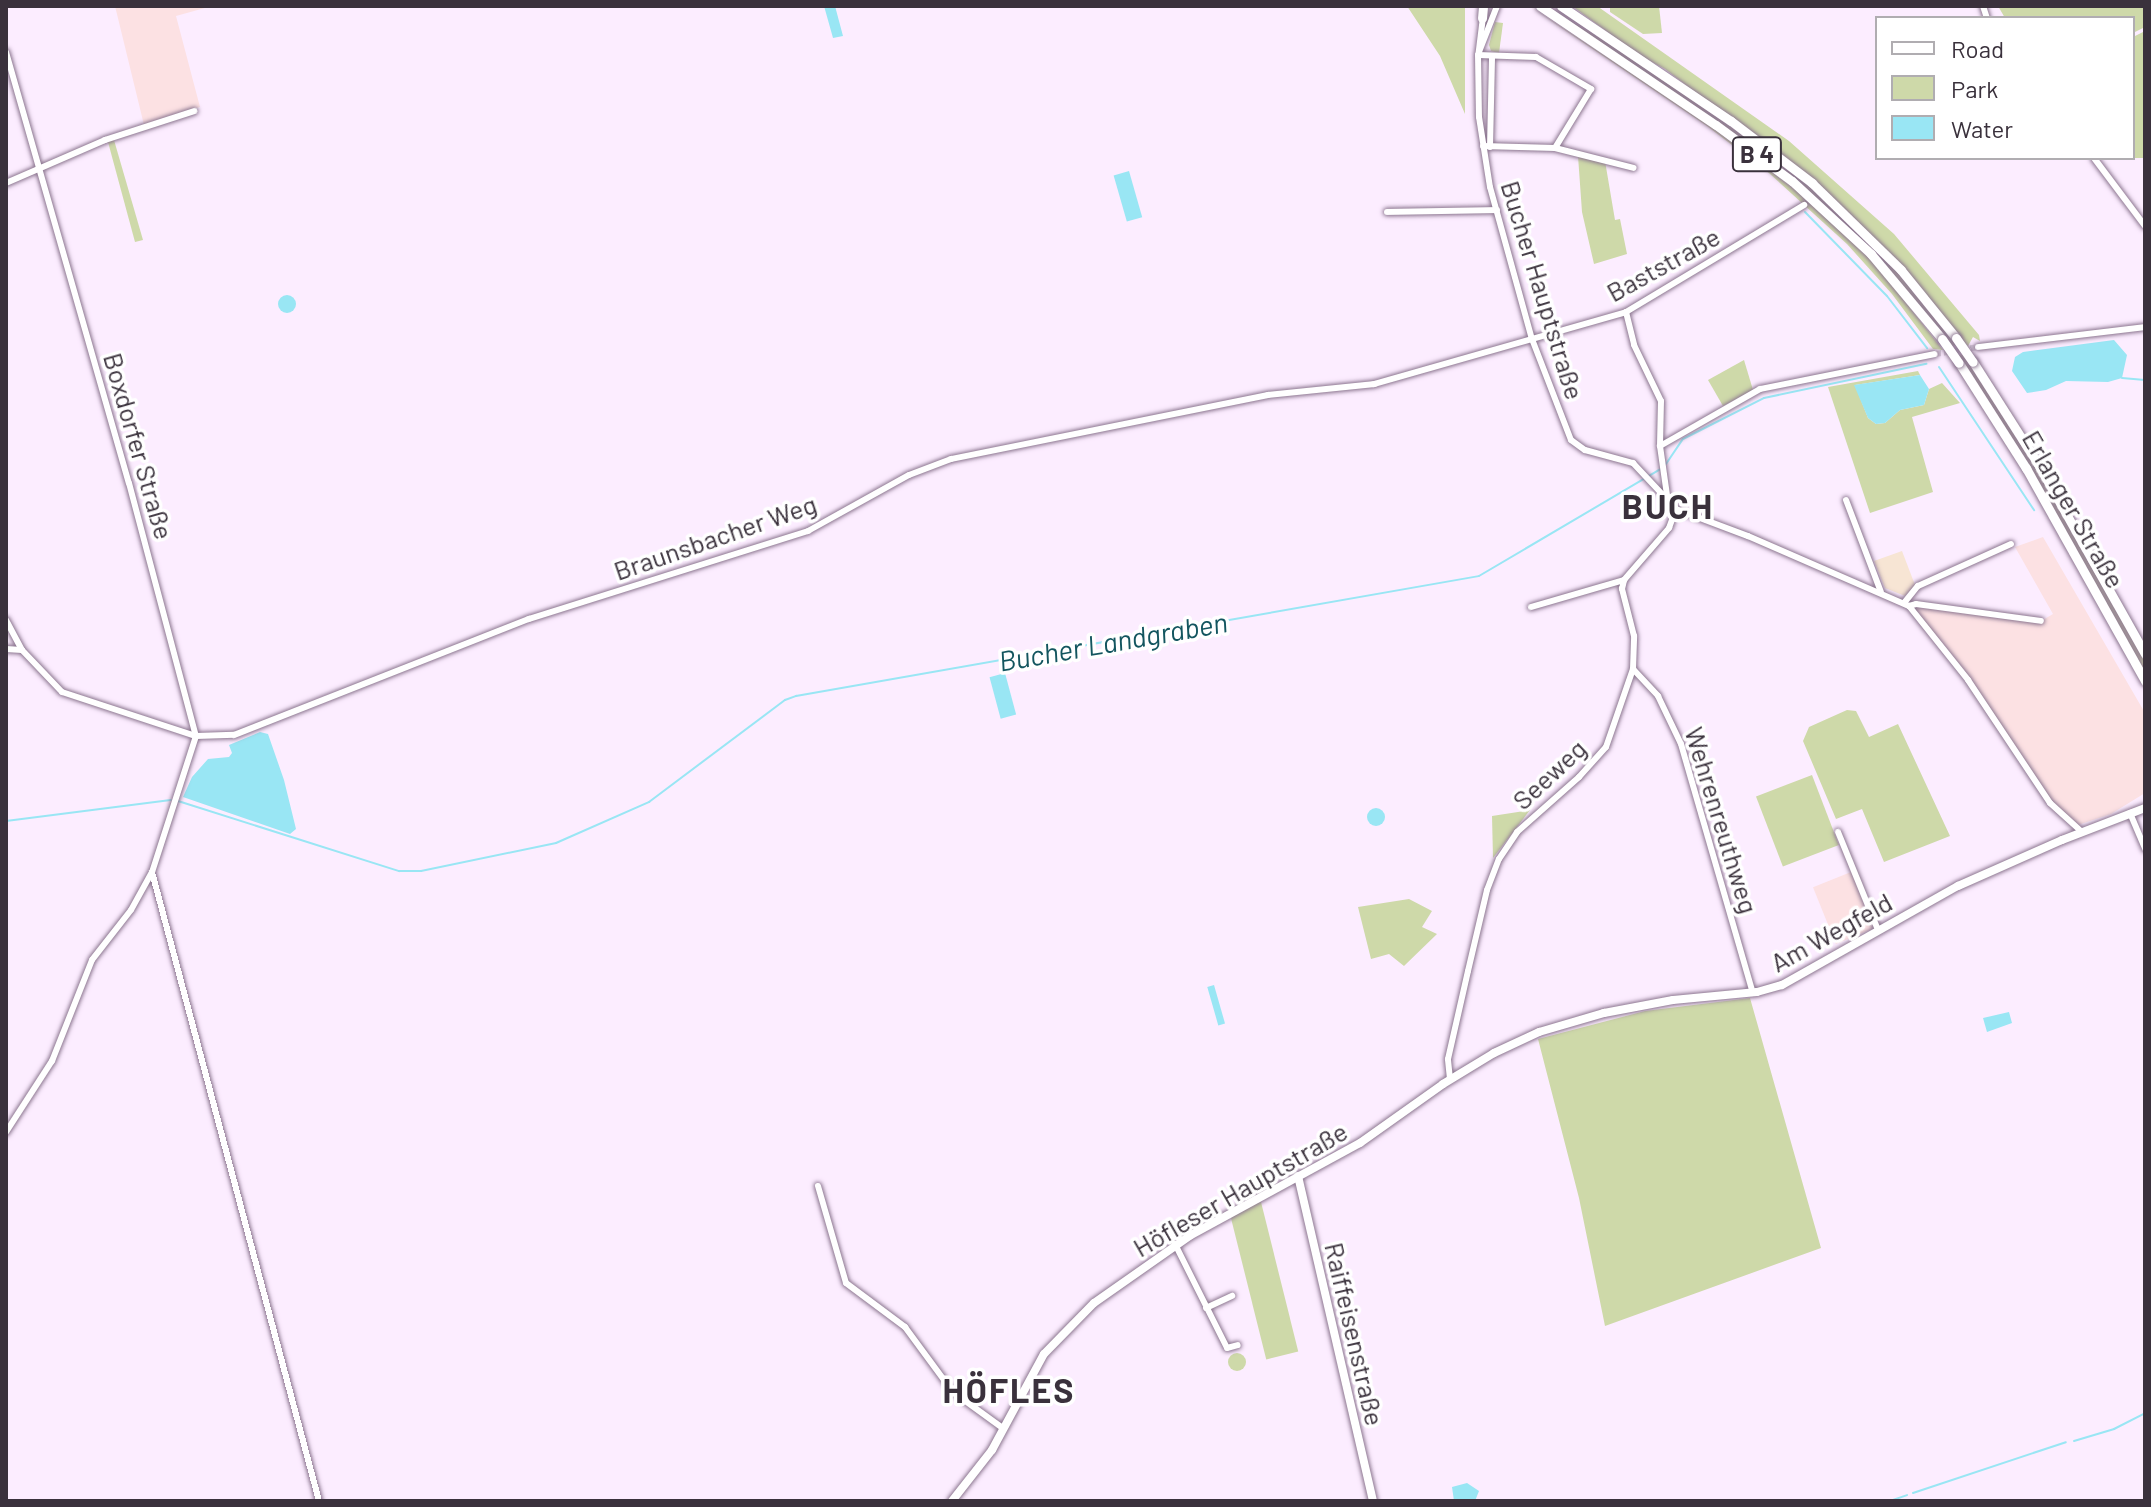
<!DOCTYPE html>
<meta charset="utf-8">
<style>
body{margin:0}
#map{position:relative;width:2151px;height:1507px;overflow:hidden;background:#fcedff;font-family:Barlow,sans-serif}
div>[style]{position:absolute}
[style*='--x']{left:calc(var(--x)*1px);top:calc(var(--y)*1px);width:calc(var(--w)*1px);rotate:calc(var(--a)*1deg)}
.commercial>*{inset:0;background:#fce1e3;transform-origin:0 0}
.education>*{inset:0;background:#f7e5d4}
.green>*{inset:0;background:#ced9a9;transform-origin:0 0}
.round{border-radius:50%}
.water>*{inset:0;background:#99e6f4;transform-origin:0 0}
.stream>*{height:2px;margin:-1px;padding:0 1px;transform-origin:1px;border-radius:1px;background:#99e6f4}
.street-tunnel>*{height:6px;margin-top:-3px;transform-origin:0;background:repeating-linear-gradient(90deg,#d5c7d8 0 6px,transparent 0 9px)}
.roads{filter:drop-shadow(0 0 2px #8c7690) drop-shadow(0 0 2px #8c7690)}
.street>*{height:6px;margin:-3px;padding:0 3px;transform-origin:3px;border-radius:3px;background:#fff}
.secondary>*{height:8px;margin:-4px;padding:0 4px;transform-origin:4px;border-radius:4px;background:#fff}
.primary>*{height:9px;margin:-4.5px;padding:0 4.5px;transform-origin:4.5px;border-radius:4.5px;background:#fff}
.bridges{filter:drop-shadow(0 0 2px #8c7690) drop-shadow(0 0 2px #8c7690)}
.primary-bridge>*{height:9px;margin:-4.5px;padding:0 4.5px;transform-origin:4.5px;border-radius:4.5px;background:#fff}
span{translate:-50% -50%;white-space:nowrap;text-align:center;line-height:1.15;-webkit-text-stroke:7px #fff;paint-order:stroke}
.shield-label span{padding:2px 6px;background:#fff;border:2px solid;border-radius:6px;-webkit-text-stroke-width:0}
.shield-label{font-size:24px;color:#3a313c;font-weight:700}
.street-label{font-size:26px;color:#3a313c}
.water-label{font-size:28px;color:#13555f;font-style:italic}
.district-label{font-size:34px;color:#3a313c;font-weight:700;letter-spacing:2px}
.frame{position:absolute;inset:0;border:8px solid #3a313c;pointer-events:none}
.legend{position:absolute;left:1875px;top:16px;width:260px;height:144px;box-sizing:border-box;background:#fff;border:2px solid #b0adb1;margin:0;padding:10px 14px;list-style:none;font-size:24px;color:#3a313c}
.legend li{display:flex;align-items:center;gap:16px;height:40px}
.legend b{width:40px;border:2px solid #b0adb1}
</style>
<div id="map">
<div class="commercial">
<div style="clip-path:polygon(115px 6px,212px 6px,176px 16px,200px 107px,144px 125px)"></div>
<div style="clip-path:polygon(2043px 537px,2145px 713px,2145px 793px,2111px 814px,2078px 825px,2057px 810px,1968px 680px,1909px 606px,2041px 621px,2053px 614px,2015px 547px)"></div>
<div style="left:1851px;top:872px;width:61px;height:41px;rotate:68deg"></div>
</div>
<div class="education">
<div style="clip-path:polygon(1902px 551px,1915px 585px,1905px 596px,1885px 588px,1874px 561px)"></div>
</div>
<div class="green">
<div style="clip-path:polygon(1407px 6px,1465px 6px,1465px 114px,1440px 56px)"></div>
<div style="clip-path:polygon(1529px 6px,1707px 123px,1801px 194px,1877px 266px,1943px 350px,1933px 349px,1892px 294px,1847px 244px,1769px 173px,1707px 126px)"></div>
<div style="clip-path:polygon(1545px 6px,1628px 55px,1787px 167px,1884px 256px,1956px 345px,1951px 346px,1881px 261px,1832px 212px)"></div>
<div style="clip-path:polygon(1572px 6px,1597px 6px,1789px 141px,1894px 234px,1979px 335px,1980px 341px,1973px 337px,1968px 346px,1958px 336px,1890px 254px,1830px 195px,1665px 69px,1639px 55px)"></div>
<div style="clip-path:polygon(1610px 6px,1659px 6px,1662px 33px,1643px 34px,1610px 12px)"></div>
<div style="clip-path:polygon(1998px 6px,2145px 6px,2145px 27px,2133px 33px,2133px 18px,2005px 18px)"></div>
<div style="clip-path:polygon(1495px 22px,1503px 23px,1499px 53px,1491px 51px,1489px 45px)"></div>
<div style="clip-path:polygon(2145px 31px,2145px 158px,2121px 158px,2133px 158px,2133px 37px)"></div>
<div style="clip-path:polygon(114px 140px,143px 240px,135px 242px,108px 142px)"></div>
<div style="clip-path:polygon(1578px 156px,1605px 161px,1615px 220px,1620px 219px,1627px 254px,1594px 264px,1582px 212px)"></div>
<div style="clip-path:polygon(1963px 355px,2037px 468px,2082px 547px,2145px 661px,2145px 672px,1958px 356px)"></div>
<div style="clip-path:polygon(1744px 360px,1753px 390px,1723px 406px,1708px 380px)"></div>
<div style="clip-path:polygon(1918px 371px,1920px 375px,1855px 385px,1868px 418px,1876px 424px,1885px 423px,1900px 410px,1924px 405px,1929px 389px,1942px 383px,1960px 403px,1912px 417px,1933px 492px,1870px 513px,1828px 387px)"></div>
<div style="clip-path:polygon(1847px 710px,1856px 711px,1869px 737px,1898px 724px,1950px 836px,1884px 862px,1862px 809px,1836px 819px,1803px 741px,1809px 727px)"></div>
<div style="left:1812px;top:775px;width:75px;height:60px;rotate:69deg"></div>
<div style="clip-path:polygon(1530px 810px,1493px 858px,1492px 816px)"></div>
<div style="clip-path:polygon(1409px 899px,1432px 911px,1422px 927px,1437px 934px,1404px 966px,1389px 954px,1371px 959px,1358px 907px)"></div>
<div style="clip-path:polygon(1750px 998px,1821px 1248px,1605px 1326px,1579px 1198px,1538px 1039px,1645px 1011px)"></div>
<div style="left:1261px;top:1202px;width:154px;height:33px;rotate:76deg"></div>
<div class="round" style="left:1228px;top:1353px;width:18px;height:18px"></div>
</div>
<div class="water">
<div style="clip-path:polygon(824px 6px,835px 6px,843px 36px,833px 38px)"></div>
<div style="left:1129px;top:171px;width:48px;height:16px;rotate:74deg"></div>
<div class="round" style="left:278px;top:295px;width:18px;height:18px"></div>
<div style="clip-path:polygon(2114px 340px,2127px 355px,2122px 378px,2108px 382px,2066px 381px,2046px 390px,2027px 393px,2012px 371px,2015px 357px,2023px 352px)"></div>
<div style="clip-path:polygon(1920px 375px,1929px 389px,1924px 405px,1900px 410px,1885px 423px,1876px 424px,1868px 418px,1854px 385px)"></div>
<div style="left:1005px;top:673px;width:43px;height:16px;rotate:75deg"></div>
<div style="clip-path:polygon(260px 732px,268px 734px,284px 780px,296px 829px,290px 834px,183px 797px,192px 777px,208px 759px,229px 757px,232px 753px,229px 745px)"></div>
<div class="round" style="left:1367px;top:808px;width:18px;height:18px"></div>
<div style="left:1214px;top:985px;width:40px;height:7px;rotate:74deg"></div>
<div style="clip-path:polygon(2009px 1012px,2012px 1023px,1987px 1032px,1983px 1018px)"></div>
<div style="clip-path:polygon(1467px 1483px,1479px 1491px,1475px 1501px,1454px 1501px,1452px 1487px)"></div>
</div>
<div class="stream">
<div style="--x:1805;--y:212;--w:117;--a:45.7"></div>
<div style="--x:1887;--y:296;--w:66;--a:52.4"></div>
<div style="--x:1939;--y:367;--w:172;--a:56.4"></div>
<div style="--x:2122;--y:378;--w:23;--a:5"></div>
<div style="--x:1666;--y:464;--w:30;--a:-56"></div>
<div style="--x:1683;--y:439;--w:91;--a:-26.8"></div>
<div style="--x:1764;--y:398;--w:166;--a:-11.9"></div>
<div style="--x:178;--y:801;--w:232;--a:17.6"></div>
<div style="--x:399;--y:871;--w:22;--a:0"></div>
<div style="--x:421;--y:871;--w:138;--a:-11.7"></div>
<div style="--x:556;--y:843;--w:102;--a:-23.8"></div>
<div style="--x:649;--y:802;--w:170;--a:-36.9"></div>
<div style="--x:785;--y:700;--w:12;--a:-20"></div>
<div style="--x:796;--y:696;--w:693;--a:-9.96"></div>
<div style="--x:1479;--y:576;--w:212;--a:-30.5"></div>
<div style="--x:6;--y:821;--w:166;--a:-7.3"></div>
<div style="--x:2074;--y:1441;--w:42;--a:-16.7"></div>
<div style="--x:2114;--y:1429;--w:35;--a:-27"></div>
<div style="--x:1913;--y:1493;--w:161;--a:-18.4"></div>
<div style="--x:1890;--y:1501;--w:18;--a:-19"></div>
</div>
<div class="street-tunnel">
<div style="--x:1935;--y:354;--w:44;--a:-9.2"></div>
</div>
<div class="roads">
<div class="street">
<div style="--x:1983;--y:6;--w:13;--a:72"></div>
<div style="--x:1483;--y:17;--w:38;--a:97"></div>
<div style="--x:1478;--y:55;--w:62;--a:89.1"></div>
<div style="--x:1479;--y:117;--w:71;--a:81.1"></div>
<div style="--x:1490;--y:187;--w:158;--a:74.6"></div>
<div style="--x:1532;--y:339;--w:108;--a:68.9"></div>
<div style="--x:1571;--y:440;--w:17;--a:36"></div>
<div style="--x:1585;--y:450;--w:50;--a:15.2"></div>
<div style="--x:1633;--y:463;--w:63;--a:46.9"></div>
<div style="--x:1676;--y:509;--w:77;--a:20.6"></div>
<div style="--x:1748;--y:536;--w:176;--a:23.5"></div>
<div style="--x:1909;--y:606;--w:95;--a:51.4"></div>
<div style="--x:1968;--y:680;--w:148;--a:56.3"></div>
<div style="--x:2050;--y:803;--w:43;--a:42.2"></div>
<div style="--x:6;--y:52;--w:448;--a:74.1"></div>
<div style="--x:129;--y:483;--w:262;--a:75.2"></div>
<div style="--x:196;--y:736;--w:143;--a:107.9"></div>
<div style="--x:152;--y:872;--w:43;--a:118.9"></div>
<div style="--x:131;--y:910;--w:63;--a:128"></div>
<div style="--x:92;--y:960;--w:109;--a:111.6"></div>
<div style="--x:52;--y:1061;--w:85;--a:122.9"></div>
<div style="--x:1479;--y:52;--w:49;--a:-68.6"></div>
<div style="--x:1478;--y:55;--w:58;--a:2"></div>
<div style="--x:1536;--y:57;--w:64;--a:30.2"></div>
<div style="--x:1591;--y:89;--w:69;--a:121.4"></div>
<div style="--x:1483;--y:146;--w:72;--a:1.6"></div>
<div style="--x:1555;--y:148;--w:81;--a:14.2"></div>
<div style="--x:1490;--y:147;--w:91;--a:-88.7"></div>
<div style="--x:2094;--y:158;--w:85;--a:53.1"></div>
<div style="--x:6;--y:183;--w:108;--a:-23.5"></div>
<div style="--x:105;--y:140;--w:94;--a:-18"></div>
<div style="--x:1387;--y:212;--w:110;--a:-1"></div>
<div style="--x:1626;--y:312;--w:34;--a:76"></div>
<div style="--x:1634;--y:345;--w:62;--a:64.3"></div>
<div style="--x:1661;--y:401;--w:45;--a:91.3"></div>
<div style="--x:1660;--y:446;--w:57;--a:81.9"></div>
<div style="--x:1978;--y:347;--w:168;--a:-6.8"></div>
<div style="--x:1660;--y:446;--w:115;--a:-29.7"></div>
<div style="--x:1760;--y:389;--w:178;--a:-11.3"></div>
<div style="--x:1846;--y:500;--w:98;--a:69.2"></div>
<div style="--x:1904;--y:603;--w:22;--a:-51"></div>
<div style="--x:1918;--y:586;--w:102;--a:-24.3"></div>
<div style="--x:1909;--y:606;--w:7;--a:-16"></div>
<div style="--x:1916;--y:604;--w:126;--a:7.7"></div>
<div style="--x:1531;--y:607;--w:97;--a:-16.2"></div>
<div style="--x:6;--y:620;--w:34;--a:62"></div>
<div style="--x:22;--y:650;--w:58;--a:46.4"></div>
<div style="--x:62;--y:692;--w:141;--a:18.2"></div>
<div style="--x:196;--y:736;--w:38;--a:-2"></div>
<div style="--x:234;--y:735;--w:317;--a:-21.5"></div>
<div style="--x:529;--y:619;--w:293;--a:-17.5"></div>
<div style="--x:808;--y:531;--w:115;--a:-29"></div>
<div style="--x:909;--y:475;--w:45;--a:-20.9"></div>
<div style="--x:951;--y:459;--w:323;--a:-11.4"></div>
<div style="--x:1268;--y:395;--w:107;--a:-5.9"></div>
<div style="--x:1374;--y:384;--w:262;--a:-15.9"></div>
<div style="--x:1626;--y:312;--w:208;--a:-31"></div>
<div style="--x:6;--y:649;--w:16;--a:4"></div>
<div style="--x:1633;--y:669;--w:37;--a:47"></div>
<div style="--x:1658;--y:696;--w:53;--a:64.4"></div>
<div style="--x:1681;--y:744;--w:259;--a:73.9"></div>
<div style="--x:2130;--y:813;--w:39;--a:67"></div>
<div style="--x:1838;--y:832;--w:106;--a:67.8"></div>
<div style="--x:152;--y:872;--w:651;--a:75.13"></div>
<div style="--x:1450;--y:1079;--w:20;--a:-96"></div>
<div style="--x:1448;--y:1059;--w:90;--a:-77.2"></div>
<div style="--x:1468;--y:971;--w:83;--a:-76.8"></div>
<div style="--x:1487;--y:890;--w:33;--a:-69"></div>
<div style="--x:1499;--y:859;--w:32;--a:-56"></div>
<div style="--x:1517;--y:832;--w:83;--a:-41.6"></div>
<div style="--x:1579;--y:777;--w:40;--a:-48"></div>
<div style="--x:1606;--y:747;--w:83;--a:-70.9"></div>
<div style="--x:1633;--y:669;--w:33;--a:-88"></div>
<div style="--x:1634;--y:636;--w:49;--a:-104.3"></div>
<div style="--x:1622;--y:589;--w:9;--a:-77"></div>
<div style="--x:1624;--y:580;--w:69;--a:-49.1"></div>
<div style="--x:1669;--y:528;--w:20;--a:-70"></div>
<div style="--x:818;--y:1186;--w:101;--a:73.9"></div>
<div style="--x:846;--y:1283;--w:74;--a:36.7"></div>
<div style="--x:905;--y:1327;--w:81;--a:53.6"></div>
<div style="--x:953;--y:1392;--w:63;--a:36"></div>
<div style="--x:1175;--y:1244;--w:116;--a:63.4"></div>
<div style="--x:1227;--y:1348;--w:11;--a:-15"></div>
<div style="--x:1206;--y:1308;--w:29;--a:-25"></div>
</div>
<div class="secondary">
<div style="--x:1298;--y:1176;--w:334;--a:77"></div>
<div style="--x:952;--y:1501;--w:65;--a:-51.9"></div>
<div style="--x:992;--y:1450;--w:109;--a:-61.6"></div>
<div style="--x:1044;--y:1354;--w:71;--a:-45.6"></div>
<div style="--x:1094;--y:1303;--w:118;--a:-35"></div>
<div style="--x:1191;--y:1235;--w:192;--a:-28.6"></div>
<div style="--x:1360;--y:1143;--w:102;--a:-35.4"></div>
<div style="--x:1443;--y:1084;--w:60;--a:-31.3"></div>
<div style="--x:1494;--y:1053;--w:50;--a:-25"></div>
<div style="--x:1539;--y:1032;--w:68;--a:-16.3"></div>
<div style="--x:1604;--y:1013;--w:70;--a:-10.7"></div>
<div style="--x:1673;--y:1000;--w:84;--a:-5.4"></div>
<div style="--x:1757;--y:992;--w:26;--a:-16"></div>
<div style="--x:1782;--y:985;--w:202;--a:-29.4"></div>
<div style="--x:1958;--y:886;--w:114;--a:-23.9"></div>
<div style="--x:2062;--y:840;--w:89;--a:-21.1"></div>
</div>
<div class="primary">
<div style="--x:1540;--y:6;--w:212;--a:34.1"></div>
<div style="--x:1716;--y:125;--w:94;--a:36.4"></div>
<div style="--x:1792;--y:181;--w:108;--a:42.7"></div>
<div style="--x:1871;--y:254;--w:111;--a:50.1"></div>
<div style="--x:1561;--y:6;--w:205;--a:34.1"></div>
<div style="--x:1731;--y:121;--w:102;--a:37.4"></div>
<div style="--x:1812;--y:183;--w:124;--a:44.3"></div>
<div style="--x:1901;--y:270;--w:87;--a:51"></div>
<div style="--x:1482;--y:18;--w:12;--a:-85"></div>
<div style="--x:1973;--y:362;--w:121;--a:57.5"></div>
<div style="--x:2038;--y:464;--w:218;--a:60.6"></div>
<div style="--x:1959;--y:363;--w:125;--a:57.5"></div>
<div style="--x:2026;--y:468;--w:244;--a:60.8"></div>
</div>
</div>
<div class="bridges">
<div class="primary-bridge">
<div style="--x:1956;--y:338;--w:29;--a:55"></div>
<div style="--x:1942;--y:339;--w:29;--a:55"></div>
</div>
</div>
<div class="shield-label">
<span style="left:1757px;top:154px">B 4</span>
</div>
<div class="street-label">
<span style="left:1663px;top:264px;rotate:-29deg">Baststraße</span>
<span style="left:1543px;top:290px;rotate:73deg">Bucher Hauptstraße</span>
<span style="left:139px;top:446px;rotate:74deg">Boxdorfer Straße</span>
<span style="left:2074px;top:509px;rotate:60deg">Erlanger Straße</span>
<span style="left:715px;top:537px;rotate:-19deg">Braunsbacher Weg</span>
<span style="left:1549px;top:774px;rotate:-43deg">Seeweg</span>
<span style="left:1722px;top:820px;rotate:73deg">Wehrenreuthweg</span>
<span style="left:1831px;top:932px;rotate:-29deg">Am Wegfeld</span>
<span style="left:1240px;top:1189px;rotate:-30deg">Höfleser Hauptstraße</span>
<span style="left:1355px;top:1334px;rotate:77deg">Raiffeisenstraße</span>
</div>
<div class="water-label">
<span style="left:1113px;top:641px;rotate:-10deg">Bucher Landgraben</span>
</div>
<div class="district-label">
<span style="left:1668px;top:506px">BUCH</span>
<span style="left:1009px;top:1390px">HÖFLES</span>
</div>
<div class="frame"></div>
<ul class="legend">
<li><b style="height:10px;background:#fff"></b>Road</li>
<li><b style="height:22px;background:#ced9a9"></b>Park</li>
<li><b style="height:22px;background:#99e6f4"></b>Water</li>
</ul>
</div>
